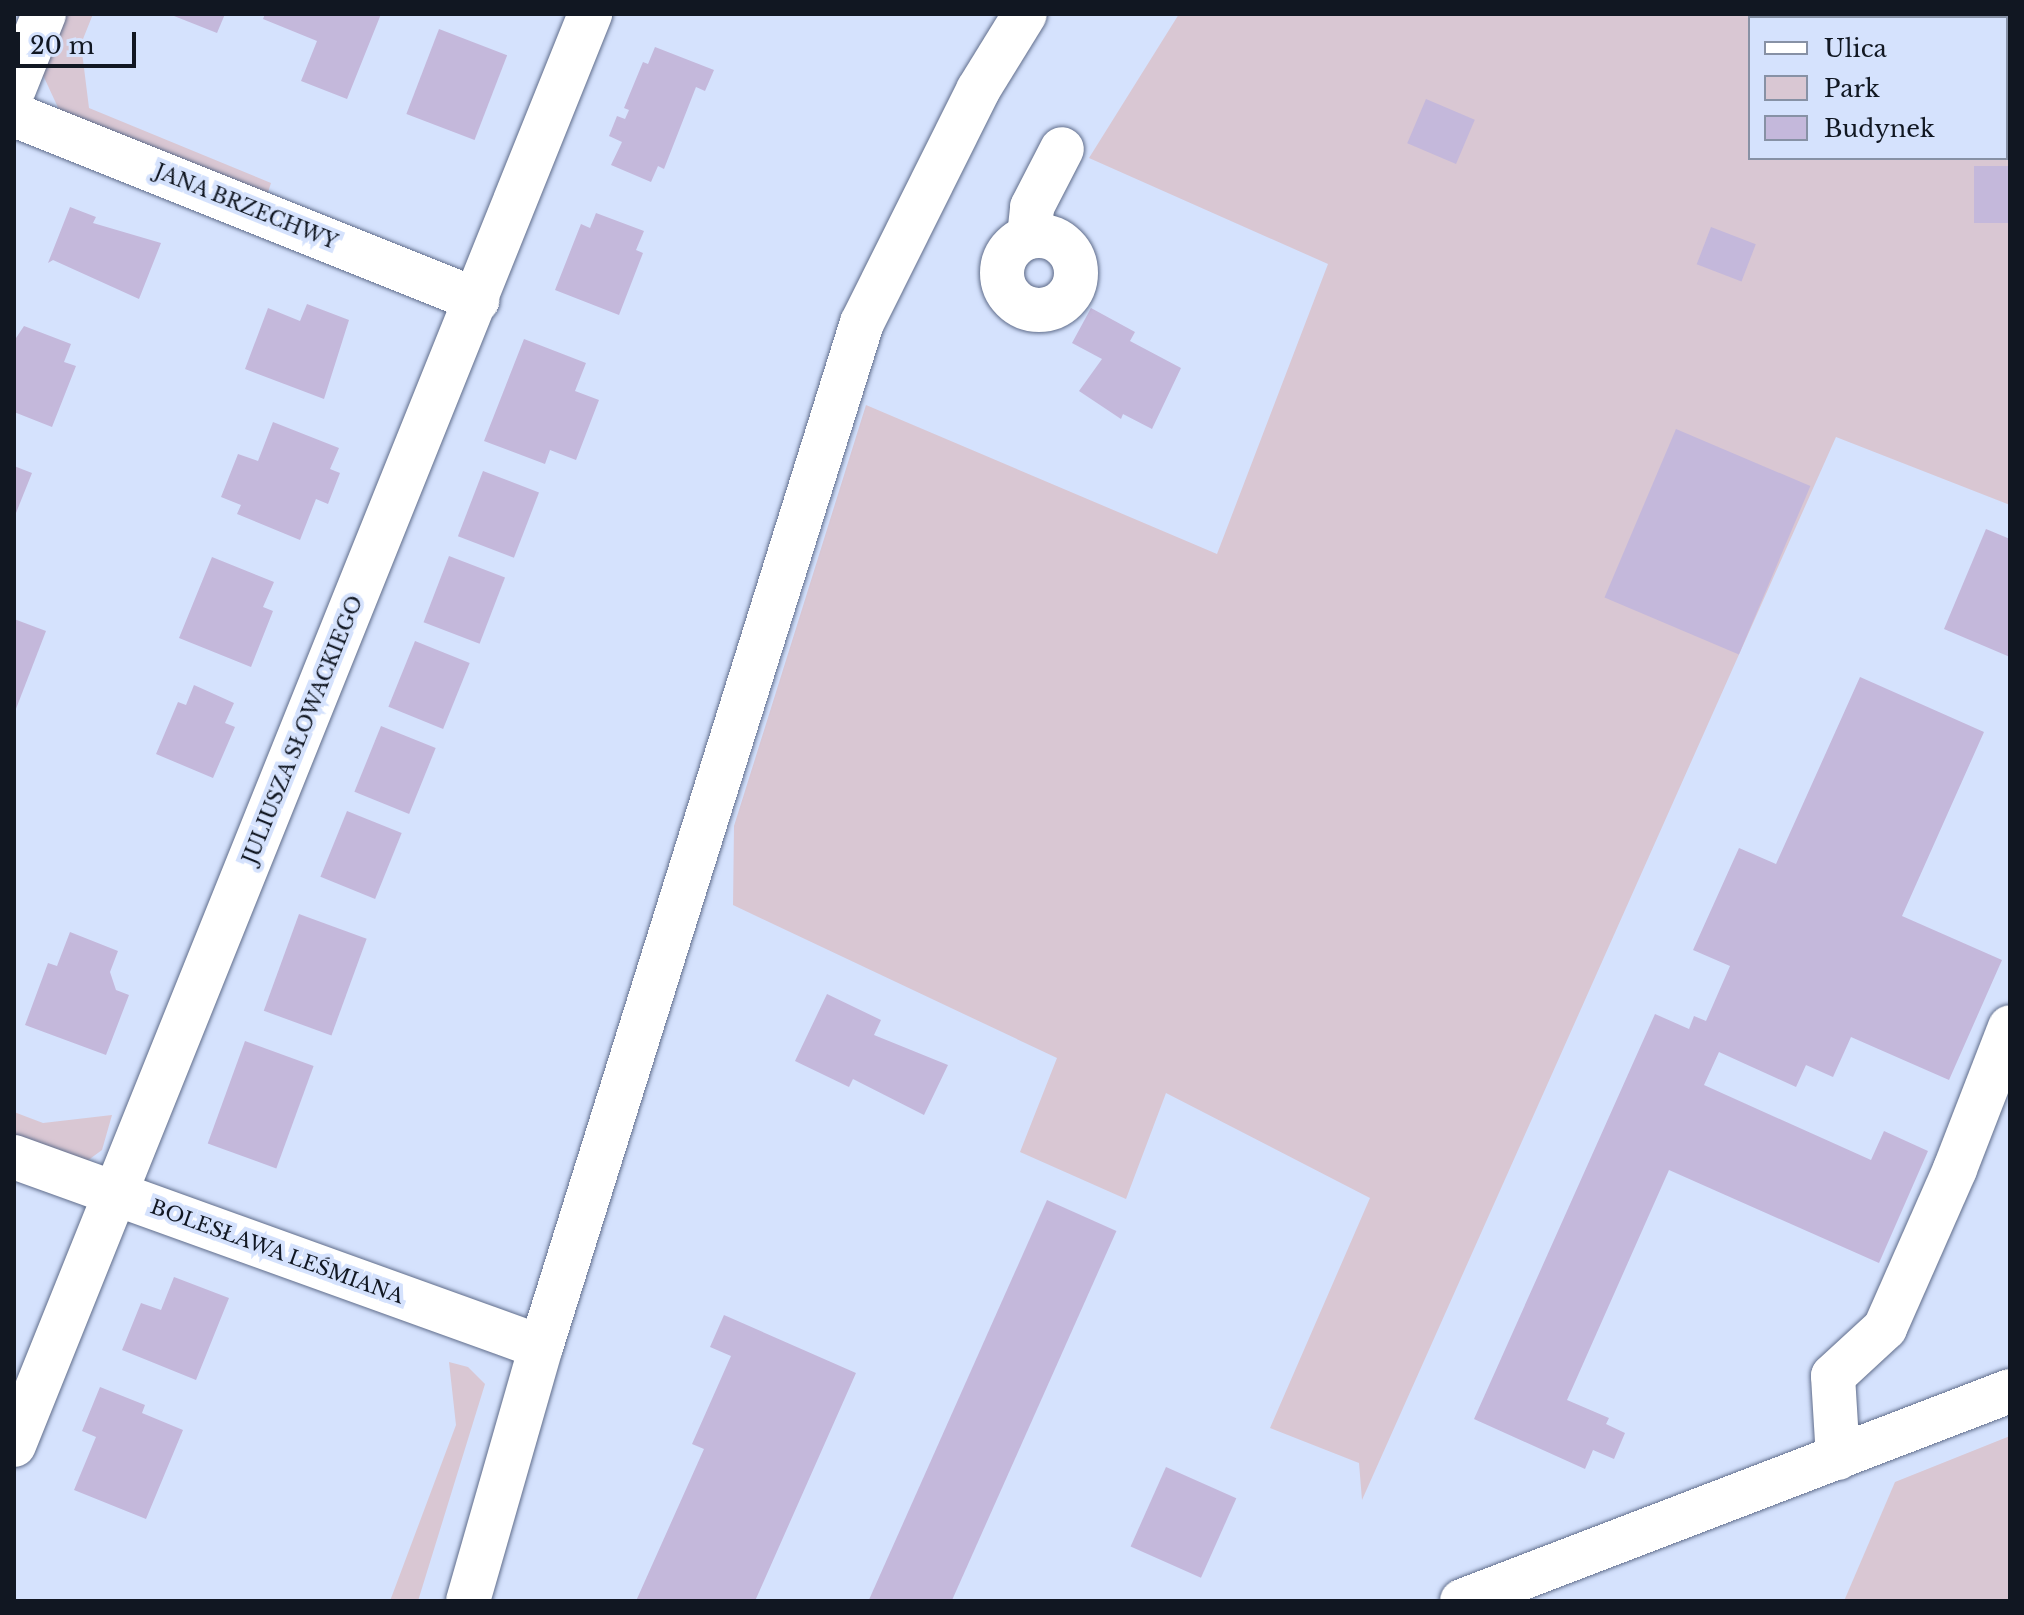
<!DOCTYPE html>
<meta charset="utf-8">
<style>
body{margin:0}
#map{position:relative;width:2024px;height:1615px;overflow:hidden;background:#d5e2fd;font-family:"Libre Baskerville",serif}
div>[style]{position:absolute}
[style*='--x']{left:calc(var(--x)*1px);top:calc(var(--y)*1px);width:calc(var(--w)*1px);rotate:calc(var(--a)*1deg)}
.green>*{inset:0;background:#d9c7d3}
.building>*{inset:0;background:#c4b8db;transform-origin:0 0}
.roads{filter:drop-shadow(0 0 2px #606d8b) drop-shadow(0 0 2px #606d8b)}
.minor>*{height:44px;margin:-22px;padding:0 22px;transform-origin:22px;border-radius:22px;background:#fff}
.minor>.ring{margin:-22px;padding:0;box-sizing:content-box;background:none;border:44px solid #fff;border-radius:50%}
span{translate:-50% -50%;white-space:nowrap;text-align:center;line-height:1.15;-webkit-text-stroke:8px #d5e2fd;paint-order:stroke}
.street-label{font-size:20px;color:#111722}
.frame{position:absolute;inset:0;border:16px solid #111722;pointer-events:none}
.legend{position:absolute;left:1748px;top:16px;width:260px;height:144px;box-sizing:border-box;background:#d5e2fd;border:2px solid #8791a5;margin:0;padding:10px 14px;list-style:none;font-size:24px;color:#111722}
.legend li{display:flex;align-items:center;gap:16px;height:40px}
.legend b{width:40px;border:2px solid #8791a5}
.scale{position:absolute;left:16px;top:32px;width:120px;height:36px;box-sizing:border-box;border:4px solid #111722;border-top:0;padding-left:10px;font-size:24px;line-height:28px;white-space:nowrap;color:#111722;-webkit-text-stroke:6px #d5e2fd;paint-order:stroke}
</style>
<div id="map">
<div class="green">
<div style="clip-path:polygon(63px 14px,93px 14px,81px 44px,89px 108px,271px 183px,266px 198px,61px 114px,42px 73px)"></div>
<div style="clip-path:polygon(evenodd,1179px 14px,2010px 14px,2010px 505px,1836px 437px,1362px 1500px,1359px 1463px,1270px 1428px,1370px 1198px,1166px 1093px,1126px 1199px,1020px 1152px,1057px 1058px,733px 905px,734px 826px,866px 405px,1217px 554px,1328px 264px,1089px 158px,1179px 14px,1750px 18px,2006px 18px,2006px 158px,1750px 158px,1750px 18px)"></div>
<div style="clip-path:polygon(14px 1112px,43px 1123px,112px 1115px,102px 1150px,87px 1161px,14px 1139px)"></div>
<div style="clip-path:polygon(449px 1362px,468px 1367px,485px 1384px,418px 1601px,390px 1601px,456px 1425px)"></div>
<div style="clip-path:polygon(2010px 1436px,2010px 1601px,1844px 1601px,1895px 1482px)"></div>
</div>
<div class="building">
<div style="clip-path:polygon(169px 14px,225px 14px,217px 33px)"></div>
<div style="clip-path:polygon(265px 14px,381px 14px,347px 99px,301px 81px,317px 41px,263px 19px)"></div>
<div style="left:439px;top:29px;width:73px;height:91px;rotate:21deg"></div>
<div style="clip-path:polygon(655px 47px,714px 70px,705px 91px,696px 87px,664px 169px,658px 166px,651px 182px,611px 165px,622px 142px,609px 136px,617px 116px,625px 119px,629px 110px,624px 108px,643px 62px,648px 64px)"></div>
<div style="left:1426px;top:99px;width:53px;height:48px;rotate:23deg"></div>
<div style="left:1974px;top:166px;width:36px;height:57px"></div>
<div style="clip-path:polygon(70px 207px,96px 217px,93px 223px,161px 243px,139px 299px,53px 260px,48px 263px)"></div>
<div style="clip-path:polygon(596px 213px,644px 231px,636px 250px,643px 253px,619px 315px,555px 290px,581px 224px,590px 228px)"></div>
<div style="left:1711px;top:227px;width:48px;height:40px;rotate:21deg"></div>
<div style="clip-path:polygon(307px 304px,349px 320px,324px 399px,245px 369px,268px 308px,300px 321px)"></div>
<div style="clip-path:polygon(1091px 308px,1135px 332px,1130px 341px,1181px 368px,1152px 429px,1123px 414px,1121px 419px,1079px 391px,1102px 359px,1072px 343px)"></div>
<div style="clip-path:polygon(24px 326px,71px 344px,64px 362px,76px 366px,52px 427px,14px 412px,14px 341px)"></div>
<div style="clip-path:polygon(524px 339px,586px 363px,575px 391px,599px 400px,576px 460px,550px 450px,545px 464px,484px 441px)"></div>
<div style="clip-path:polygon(273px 422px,339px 448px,330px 469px,340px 473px,328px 504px,316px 499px,300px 540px,237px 514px,241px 505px,221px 497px,238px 454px,258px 461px)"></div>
<div style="left:1676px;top:429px;width:146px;height:183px;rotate:23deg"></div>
<div style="clip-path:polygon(14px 466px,32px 473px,14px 518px)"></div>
<div style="left:483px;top:471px;width:60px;height:70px;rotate:21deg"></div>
<div style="clip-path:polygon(1986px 529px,2010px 539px,2010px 657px,1944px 629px)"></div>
<div style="left:449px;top:556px;width:60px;height:71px;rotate:21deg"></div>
<div style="clip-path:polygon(212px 557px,274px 582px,263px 607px,273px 611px,251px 667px,179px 638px)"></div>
<div style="clip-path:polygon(14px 619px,46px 631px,14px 714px)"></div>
<div style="left:415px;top:641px;width:59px;height:71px;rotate:22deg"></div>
<div style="clip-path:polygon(1860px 677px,1984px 732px,1902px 916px,2002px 960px,1949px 1080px,1851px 1037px,1833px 1077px,1806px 1065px,1796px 1087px,1719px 1052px,1704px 1085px,1871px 1160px,1884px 1131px,1928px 1151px,1879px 1263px,1669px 1170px,1567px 1400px,1609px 1418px,1606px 1424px,1625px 1433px,1614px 1459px,1593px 1450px,1585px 1469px,1474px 1419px,1655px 1014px,1689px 1029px,1694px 1016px,1706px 1021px,1730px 966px,1693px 950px,1739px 848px,1776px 864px)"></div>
<div style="clip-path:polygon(194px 685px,234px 703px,225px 723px,235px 727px,213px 778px,156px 754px,178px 702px,186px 705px)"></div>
<div style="left:381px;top:726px;width:59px;height:71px;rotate:22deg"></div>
<div style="left:347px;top:811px;width:59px;height:71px;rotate:22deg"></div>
<div style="left:299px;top:914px;width:72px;height:103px;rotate:20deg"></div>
<div style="clip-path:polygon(70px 932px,118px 951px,110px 972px,116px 990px,129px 995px,106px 1055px,25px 1025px,48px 963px,57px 966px)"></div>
<div style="clip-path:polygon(827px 994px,881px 1020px,874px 1035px,948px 1065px,924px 1115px,853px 1079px,849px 1087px,795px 1061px)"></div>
<div style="left:245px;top:1041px;width:73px;height:109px;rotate:20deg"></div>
<div style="left:1047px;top:1200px;width:76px;height:439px;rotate:24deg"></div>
<div style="clip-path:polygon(174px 1277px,229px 1298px,196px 1380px,122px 1350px,141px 1303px,161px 1310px)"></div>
<div style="clip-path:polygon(724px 1315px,856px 1373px,755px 1601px,636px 1601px,704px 1449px,692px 1444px,731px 1356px,710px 1347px)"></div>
<div style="clip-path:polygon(100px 1387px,145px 1405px,142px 1413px,183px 1430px,146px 1519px,74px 1490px,96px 1437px,82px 1431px)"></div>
<div style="left:1166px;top:1467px;width:77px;height:87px;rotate:24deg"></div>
</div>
<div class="roads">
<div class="minor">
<div style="--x:14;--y:89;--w:81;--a:-68.2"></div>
<div style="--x:14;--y:115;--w:499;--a:21.8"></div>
<div class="ring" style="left:1002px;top:236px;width:30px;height:30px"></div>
<div style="--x:1029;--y:237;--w:30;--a:-84"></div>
<div style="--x:1032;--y:207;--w:65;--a:-62.7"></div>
<div style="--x:14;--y:1157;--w:560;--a:19.83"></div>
<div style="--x:14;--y:1445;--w:1543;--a:-68.07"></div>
<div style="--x:1838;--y:1458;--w:82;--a:-93.5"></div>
<div style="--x:1833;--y:1376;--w:71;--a:-42.7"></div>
<div style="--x:1885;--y:1328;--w:174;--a:-66.2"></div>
<div style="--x:1955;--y:1169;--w:152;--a:-68.8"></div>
<div style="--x:468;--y:1601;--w:264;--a:-74"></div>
<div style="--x:541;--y:1347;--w:1073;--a:-72.6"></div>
<div style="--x:862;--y:323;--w:260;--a:-63.5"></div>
<div style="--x:978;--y:90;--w:89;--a:-58.3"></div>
<div style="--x:1462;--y:1601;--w:587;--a:-20.97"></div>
</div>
</div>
<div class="street-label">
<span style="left:246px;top:207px;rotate:22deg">JANA BRZECHWY</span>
<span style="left:303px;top:730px;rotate:-68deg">JULIUSZA SŁOWACKIEGO</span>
<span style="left:277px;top:1252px;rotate:20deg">BOLESŁAWA LEŚMIANA</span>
</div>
<div class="frame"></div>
<ul class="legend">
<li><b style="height:10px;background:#fff"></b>Ulica</li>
<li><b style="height:22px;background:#d9c7d3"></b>Park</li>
<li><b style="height:22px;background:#c4b8db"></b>Budynek</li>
</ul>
<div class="scale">20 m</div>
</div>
